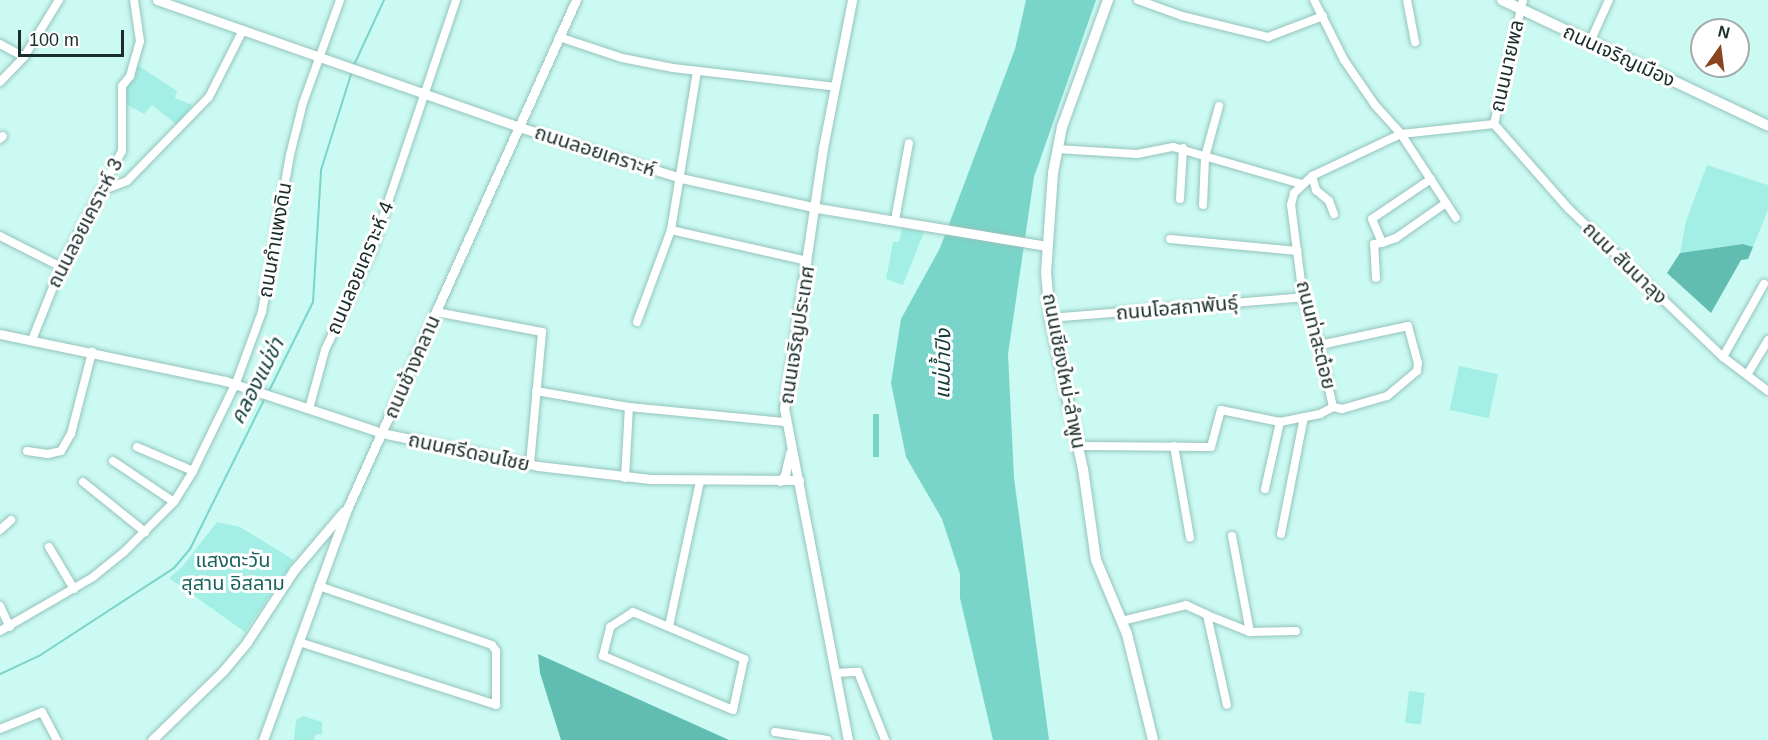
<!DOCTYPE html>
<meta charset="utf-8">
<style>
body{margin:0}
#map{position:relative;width:1768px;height:740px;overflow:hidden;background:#cbfaf3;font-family:Arial,"Noto Sans Thai",sans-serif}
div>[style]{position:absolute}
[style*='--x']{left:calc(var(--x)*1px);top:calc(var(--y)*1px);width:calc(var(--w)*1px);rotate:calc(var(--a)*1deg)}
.green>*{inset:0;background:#a3efe6;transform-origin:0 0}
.forest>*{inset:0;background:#61bcb2}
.water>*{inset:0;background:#79d4c9;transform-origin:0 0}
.stream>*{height:2px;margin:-1px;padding:0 1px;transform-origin:1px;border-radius:1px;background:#79d4c9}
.roads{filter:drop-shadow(0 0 2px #95c3bd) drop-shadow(0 0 2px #95c3bd)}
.minor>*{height:8px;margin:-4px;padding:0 4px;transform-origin:4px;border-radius:4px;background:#fff}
.tertiary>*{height:9px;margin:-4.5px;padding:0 4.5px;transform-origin:4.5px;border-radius:4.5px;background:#fff}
.secondary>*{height:10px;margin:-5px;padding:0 5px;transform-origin:5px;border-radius:5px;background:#fff}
span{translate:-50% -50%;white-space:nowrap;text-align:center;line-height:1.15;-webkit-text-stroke:6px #fff;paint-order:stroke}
.street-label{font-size:20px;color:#1a2d2a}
.park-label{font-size:20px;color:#18635c}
.water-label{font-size:21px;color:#113d38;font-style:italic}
.north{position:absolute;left:1690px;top:18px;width:60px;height:60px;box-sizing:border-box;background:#fff;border:2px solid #a3abaa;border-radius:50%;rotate:14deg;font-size:16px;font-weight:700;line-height:24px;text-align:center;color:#1a2d2a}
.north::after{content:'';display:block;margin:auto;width:21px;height:27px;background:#8a441e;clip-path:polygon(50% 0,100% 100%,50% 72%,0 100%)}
.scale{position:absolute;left:18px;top:30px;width:106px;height:27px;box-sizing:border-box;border:3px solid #1a2d2a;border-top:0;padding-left:8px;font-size:18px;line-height:21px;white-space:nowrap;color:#1a2d2a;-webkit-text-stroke:4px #fff;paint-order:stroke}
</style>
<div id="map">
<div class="green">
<div style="clip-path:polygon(136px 64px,177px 91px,175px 98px,192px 105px,177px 125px,152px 105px,144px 114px,122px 102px)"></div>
<div style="clip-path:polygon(1707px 165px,1768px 185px,1768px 210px,1753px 247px,1743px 244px,1680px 253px,1686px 221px)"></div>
<div style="clip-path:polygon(902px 228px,924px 232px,903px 285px,886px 279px,893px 242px,899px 242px)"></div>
<div style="left:1459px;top:366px;width:40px;height:45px;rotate:12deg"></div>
<div style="clip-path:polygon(217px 522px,240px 527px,294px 560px,245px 632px,169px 578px,182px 567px)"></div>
<div style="left:1409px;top:691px;width:16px;height:32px;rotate:7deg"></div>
<div style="clip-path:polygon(303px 716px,322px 722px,322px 735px,316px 734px,314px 740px,294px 740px,296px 720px)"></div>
</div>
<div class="forest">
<div style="clip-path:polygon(1743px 244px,1753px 247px,1748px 259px,1741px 260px,1711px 313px,1667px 273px,1680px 253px)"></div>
<div style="clip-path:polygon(538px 654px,729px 740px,561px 740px,540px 673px)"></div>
</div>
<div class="water">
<div style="clip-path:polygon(1026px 0,1096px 0,1034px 177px,1008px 354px,1014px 478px,1049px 740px,993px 740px,960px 598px,960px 574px,942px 519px,906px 457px,891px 383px,901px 319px,940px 248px,1015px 49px)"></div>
<div style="left:873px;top:414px;width:6px;height:43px"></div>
</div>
<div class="stream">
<div style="--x:354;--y:65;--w:72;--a:-65.2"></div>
<div style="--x:269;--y:391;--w:99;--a:-63.7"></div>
<div style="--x:313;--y:302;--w:132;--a:-86.5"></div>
<div style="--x:321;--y:170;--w:104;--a:-72.6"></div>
<div style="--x:0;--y:674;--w:43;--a:-24.8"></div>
<div style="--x:39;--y:656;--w:161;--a:-33.1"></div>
<div style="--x:174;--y:568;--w:25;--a:-50"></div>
<div style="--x:190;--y:549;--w:171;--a:-63.6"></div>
</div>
<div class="roads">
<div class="minor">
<div style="--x:1138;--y:0;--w:47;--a:20"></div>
<div style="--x:1182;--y:16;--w:89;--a:13.7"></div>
<div style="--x:1268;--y:37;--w:59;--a:-20.9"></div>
<div style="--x:1314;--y:0;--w:67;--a:63.4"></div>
<div style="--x:1344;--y:60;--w:55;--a:55.4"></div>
<div style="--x:1375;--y:105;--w:39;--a:48"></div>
<div style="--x:1401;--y:134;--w:100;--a:56.8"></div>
<div style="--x:1407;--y:0;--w:43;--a:79.2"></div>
<div style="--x:559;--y:37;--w:66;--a:18.4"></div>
<div style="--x:622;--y:58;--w:52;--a:11.1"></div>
<div style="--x:673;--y:68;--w:164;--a:6.6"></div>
<div style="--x:1590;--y:42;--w:46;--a:-65.7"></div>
<div style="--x:0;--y:44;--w:27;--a:28"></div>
<div style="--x:0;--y:82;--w:35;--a:-46"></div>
<div style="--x:24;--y:57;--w:67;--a:-58.4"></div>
<div style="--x:1494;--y:124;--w:113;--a:48.6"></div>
<div style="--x:1569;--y:209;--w:214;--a:43.9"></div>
<div style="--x:1723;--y:357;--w:56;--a:37.1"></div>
<div style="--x:1494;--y:124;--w:127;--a:-76.8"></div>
<div style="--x:0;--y:139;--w:4;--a:-45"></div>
<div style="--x:1057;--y:149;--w:80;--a:3.6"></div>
<div style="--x:1137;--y:154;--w:37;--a:-11"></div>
<div style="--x:1173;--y:147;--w:133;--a:16.1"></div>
<div style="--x:1312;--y:176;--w:15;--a:74"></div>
<div style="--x:1316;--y:190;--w:17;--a:40"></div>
<div style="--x:1329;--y:201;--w:14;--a:69"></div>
<div style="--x:1431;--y:179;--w:71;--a:145.9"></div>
<div style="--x:1372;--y:219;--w:26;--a:67"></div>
<div style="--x:1382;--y:243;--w:15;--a:-20"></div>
<div style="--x:1396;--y:238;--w:61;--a:-35"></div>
<div style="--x:101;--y:191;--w:28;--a:-21"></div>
<div style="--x:127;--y:181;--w:117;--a:-45.7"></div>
<div style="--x:209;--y:97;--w:75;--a:-63.1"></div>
<div style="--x:1180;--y:199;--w:51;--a:-86.6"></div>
<div style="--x:1203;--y:205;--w:48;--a:-87.6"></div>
<div style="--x:1205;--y:157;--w:53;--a:-74.6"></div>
<div style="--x:895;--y:220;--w:78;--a:-79.7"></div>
<div style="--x:671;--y:230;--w:140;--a:12.8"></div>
<div style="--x:0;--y:236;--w:68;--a:26.9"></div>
<div style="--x:1170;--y:239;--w:128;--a:5.4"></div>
<div style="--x:1376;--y:278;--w:34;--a:-93"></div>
<div style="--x:1374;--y:244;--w:8;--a:-7"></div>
<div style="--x:436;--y:312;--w:108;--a:10.7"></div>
<div style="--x:542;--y:332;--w:133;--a:95.2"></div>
<div style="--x:1050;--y:318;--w:254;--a:-4.7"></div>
<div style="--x:637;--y:322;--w:98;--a:-69.7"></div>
<div style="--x:671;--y:230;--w:161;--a:-80.7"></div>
<div style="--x:32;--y:340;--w:79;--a:-68.3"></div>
<div style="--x:61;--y:267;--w:131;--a:-62.3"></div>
<div style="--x:122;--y:151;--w:65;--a:-90"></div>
<div style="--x:122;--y:86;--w:13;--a:-51"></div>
<div style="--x:130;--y:76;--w:36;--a:-74"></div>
<div style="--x:140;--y:41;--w:41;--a:-98.3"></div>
<div style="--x:1320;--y:345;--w:90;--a:-12.2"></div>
<div style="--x:1408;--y:326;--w:38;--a:75"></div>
<div style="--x:1418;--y:363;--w:8;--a:97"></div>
<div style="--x:1417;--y:371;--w:39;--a:140"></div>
<div style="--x:1387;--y:396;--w:47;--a:163.9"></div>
<div style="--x:1342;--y:409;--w:9;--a:-167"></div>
<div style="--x:1723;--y:357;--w:84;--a:-60.7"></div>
<div style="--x:1747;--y:375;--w:41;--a:-59"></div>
<div style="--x:536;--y:391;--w:94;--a:9.8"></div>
<div style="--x:629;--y:407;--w:156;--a:5.5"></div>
<div style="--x:1333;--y:407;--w:70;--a:-102.4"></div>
<div style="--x:1318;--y:339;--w:45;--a:-109.7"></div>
<div style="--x:1303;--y:297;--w:93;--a:-97.4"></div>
<div style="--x:1291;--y:205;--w:12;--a:-76"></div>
<div style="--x:1294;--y:193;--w:25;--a:-43"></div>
<div style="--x:1312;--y:176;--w:98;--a:-25.3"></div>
<div style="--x:1401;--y:134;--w:94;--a:-6.1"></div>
<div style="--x:309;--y:409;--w:61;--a:-74.8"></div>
<div style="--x:325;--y:350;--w:110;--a:-64.8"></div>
<div style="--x:372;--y:250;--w:264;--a:-71.4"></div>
<div style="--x:1079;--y:446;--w:132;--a:0.4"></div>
<div style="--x:1211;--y:447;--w:38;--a:-75"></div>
<div style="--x:1221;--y:410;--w:60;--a:11.5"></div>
<div style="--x:1280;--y:422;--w:41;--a:-11.3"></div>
<div style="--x:1320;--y:414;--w:15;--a:-28"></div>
<div style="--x:1174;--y:446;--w:93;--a:80.1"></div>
<div style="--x:137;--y:447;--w:61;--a:23.2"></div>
<div style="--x:27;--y:451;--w:21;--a:8"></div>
<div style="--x:48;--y:454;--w:13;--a:-13"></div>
<div style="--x:61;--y:451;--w:20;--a:-60"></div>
<div style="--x:71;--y:434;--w:85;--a:-75.6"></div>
<div style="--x:113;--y:461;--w:73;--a:33.9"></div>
<div style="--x:625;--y:478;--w:71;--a:-86.8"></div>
<div style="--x:83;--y:482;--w:80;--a:38.9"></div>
<div style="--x:1265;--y:489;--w:69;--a:-77.4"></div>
<div style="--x:0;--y:530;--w:15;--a:-42"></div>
<div style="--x:1281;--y:534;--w:119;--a:-78.9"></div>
<div style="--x:1232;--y:536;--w:98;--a:79.4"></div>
<div style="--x:49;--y:547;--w:49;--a:59.2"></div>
<div style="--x:0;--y:606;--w:23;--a:65"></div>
<div style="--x:633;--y:612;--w:121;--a:22.9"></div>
<div style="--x:744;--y:659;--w:52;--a:102.2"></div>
<div style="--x:733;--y:710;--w:141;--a:-157.4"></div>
<div style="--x:603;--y:656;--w:30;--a:-76"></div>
<div style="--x:610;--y:627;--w:27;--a:-33"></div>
<div style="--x:1207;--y:615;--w:46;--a:21.6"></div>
<div style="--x:1250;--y:632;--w:46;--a:-1.2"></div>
<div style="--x:1122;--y:621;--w:66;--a:-14"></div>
<div style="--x:1186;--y:605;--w:23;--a:25"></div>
<div style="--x:1207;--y:615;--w:92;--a:77.5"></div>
<div style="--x:669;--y:626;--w:148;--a:-77.9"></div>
<div style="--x:0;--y:631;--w:108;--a:-30.1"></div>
<div style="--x:93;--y:577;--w:40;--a:-39"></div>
<div style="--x:124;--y:552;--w:71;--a:-45"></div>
<div style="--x:174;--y:502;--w:36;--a:-58"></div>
<div style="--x:193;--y:471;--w:98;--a:-64"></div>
<div style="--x:236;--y:383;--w:76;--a:-69.9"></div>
<div style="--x:262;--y:312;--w:159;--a:-79.9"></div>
<div style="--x:290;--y:155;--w:54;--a:-76"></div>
<div style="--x:303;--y:103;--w:109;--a:-70.2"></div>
<div style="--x:299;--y:642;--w:207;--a:17.7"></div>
<div style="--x:496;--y:705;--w:54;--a:-90"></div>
<div style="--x:496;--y:651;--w:7;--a:-124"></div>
<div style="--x:492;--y:645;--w:183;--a:-161.2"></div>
<div style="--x:836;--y:673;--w:22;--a:-3"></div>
<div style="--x:858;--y:672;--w:73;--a:68.3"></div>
<div style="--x:0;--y:729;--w:45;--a:-22"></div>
<div style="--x:42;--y:712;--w:32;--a:62"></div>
<div style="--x:775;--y:732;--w:53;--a:8.7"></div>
</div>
<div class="tertiary">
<div style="--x:157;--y:0;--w:384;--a:19.3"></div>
<div style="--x:519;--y:127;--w:170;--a:17.5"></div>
<div style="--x:681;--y:178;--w:139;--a:12.4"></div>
<div style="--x:817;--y:208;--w:233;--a:9.4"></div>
<div style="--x:0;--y:334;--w:230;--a:11.8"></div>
<div style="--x:225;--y:381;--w:165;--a:18.3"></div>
<div style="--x:382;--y:433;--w:159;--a:11.9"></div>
<div style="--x:538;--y:466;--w:113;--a:6.6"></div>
<div style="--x:650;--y:479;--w:149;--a:0.4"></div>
<div style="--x:780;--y:481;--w:8;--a:-50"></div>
<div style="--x:785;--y:475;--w:23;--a:-77"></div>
<div style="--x:152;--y:740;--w:99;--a:-44.2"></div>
<div style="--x:223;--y:671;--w:38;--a:-50"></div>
<div style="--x:247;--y:642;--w:86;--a:-56.9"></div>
<div style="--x:294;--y:570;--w:77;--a:-49.7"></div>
<div style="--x:263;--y:740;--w:248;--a:-70"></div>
<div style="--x:348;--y:507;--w:556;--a:-65.79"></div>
<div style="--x:848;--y:740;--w:337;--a:-100.9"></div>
<div style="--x:784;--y:409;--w:264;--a:-81.5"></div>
<div style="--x:823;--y:148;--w:151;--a:-78.9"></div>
</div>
<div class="secondary">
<div style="--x:1108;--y:0;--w:135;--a:109.9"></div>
<div style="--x:1062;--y:127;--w:47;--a:101.1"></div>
<div style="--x:1053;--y:173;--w:99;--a:94"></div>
<div style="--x:1046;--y:272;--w:46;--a:85"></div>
<div style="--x:1050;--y:318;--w:155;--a:77.7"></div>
<div style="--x:1083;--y:469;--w:92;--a:81.9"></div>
<div style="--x:1096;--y:560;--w:80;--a:67.3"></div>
<div style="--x:1127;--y:634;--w:109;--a:76.2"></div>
<div style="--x:1502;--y:0;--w:294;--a:25.3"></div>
</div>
</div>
<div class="street-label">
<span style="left:1619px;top:56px;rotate:25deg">ถนนเจริญเมือง</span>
<span style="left:1507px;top:66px;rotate:-77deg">ถนนนายพล</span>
<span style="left:595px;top:151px;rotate:18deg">ถนนลอยเคราะห์</span>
<span style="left:85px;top:223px;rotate:-63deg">ถนนลอยเคราะห์ 3</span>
<span style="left:275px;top:240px;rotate:-80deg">ถนนกำแพงดิน</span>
<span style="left:1625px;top:263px;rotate:44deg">ถนน สันนาลุง</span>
<span style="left:360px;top:268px;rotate:-67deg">ถนนลอยเคราะห์ 4</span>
<span style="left:1177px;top:308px;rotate:-5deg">ถนนโอสถาพันธุ์</span>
<span style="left:797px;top:335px;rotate:-81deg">ถนนเจริญประเทศ</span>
<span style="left:1316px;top:335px;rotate:76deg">ถนนท่าสะต๋อย</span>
<span style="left:412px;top:367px;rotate:-66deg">ถนนช้างคลาน</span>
<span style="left:1064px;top:371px;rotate:79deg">ถนนเชียงใหม่-ลำพูน</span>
<span style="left:469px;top:452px;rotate:12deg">ถนนศรีดอนไชย</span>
</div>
<div class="park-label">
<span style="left:233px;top:572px">แสงตะวัน<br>สุสาน อิสลาม</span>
</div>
<div class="water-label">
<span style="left:943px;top:364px;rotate:-89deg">แม่น้ำปิง</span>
<span style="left:257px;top:381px;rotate:-63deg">คลองแม่ข่า</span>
</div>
<div class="north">N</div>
<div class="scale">100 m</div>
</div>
